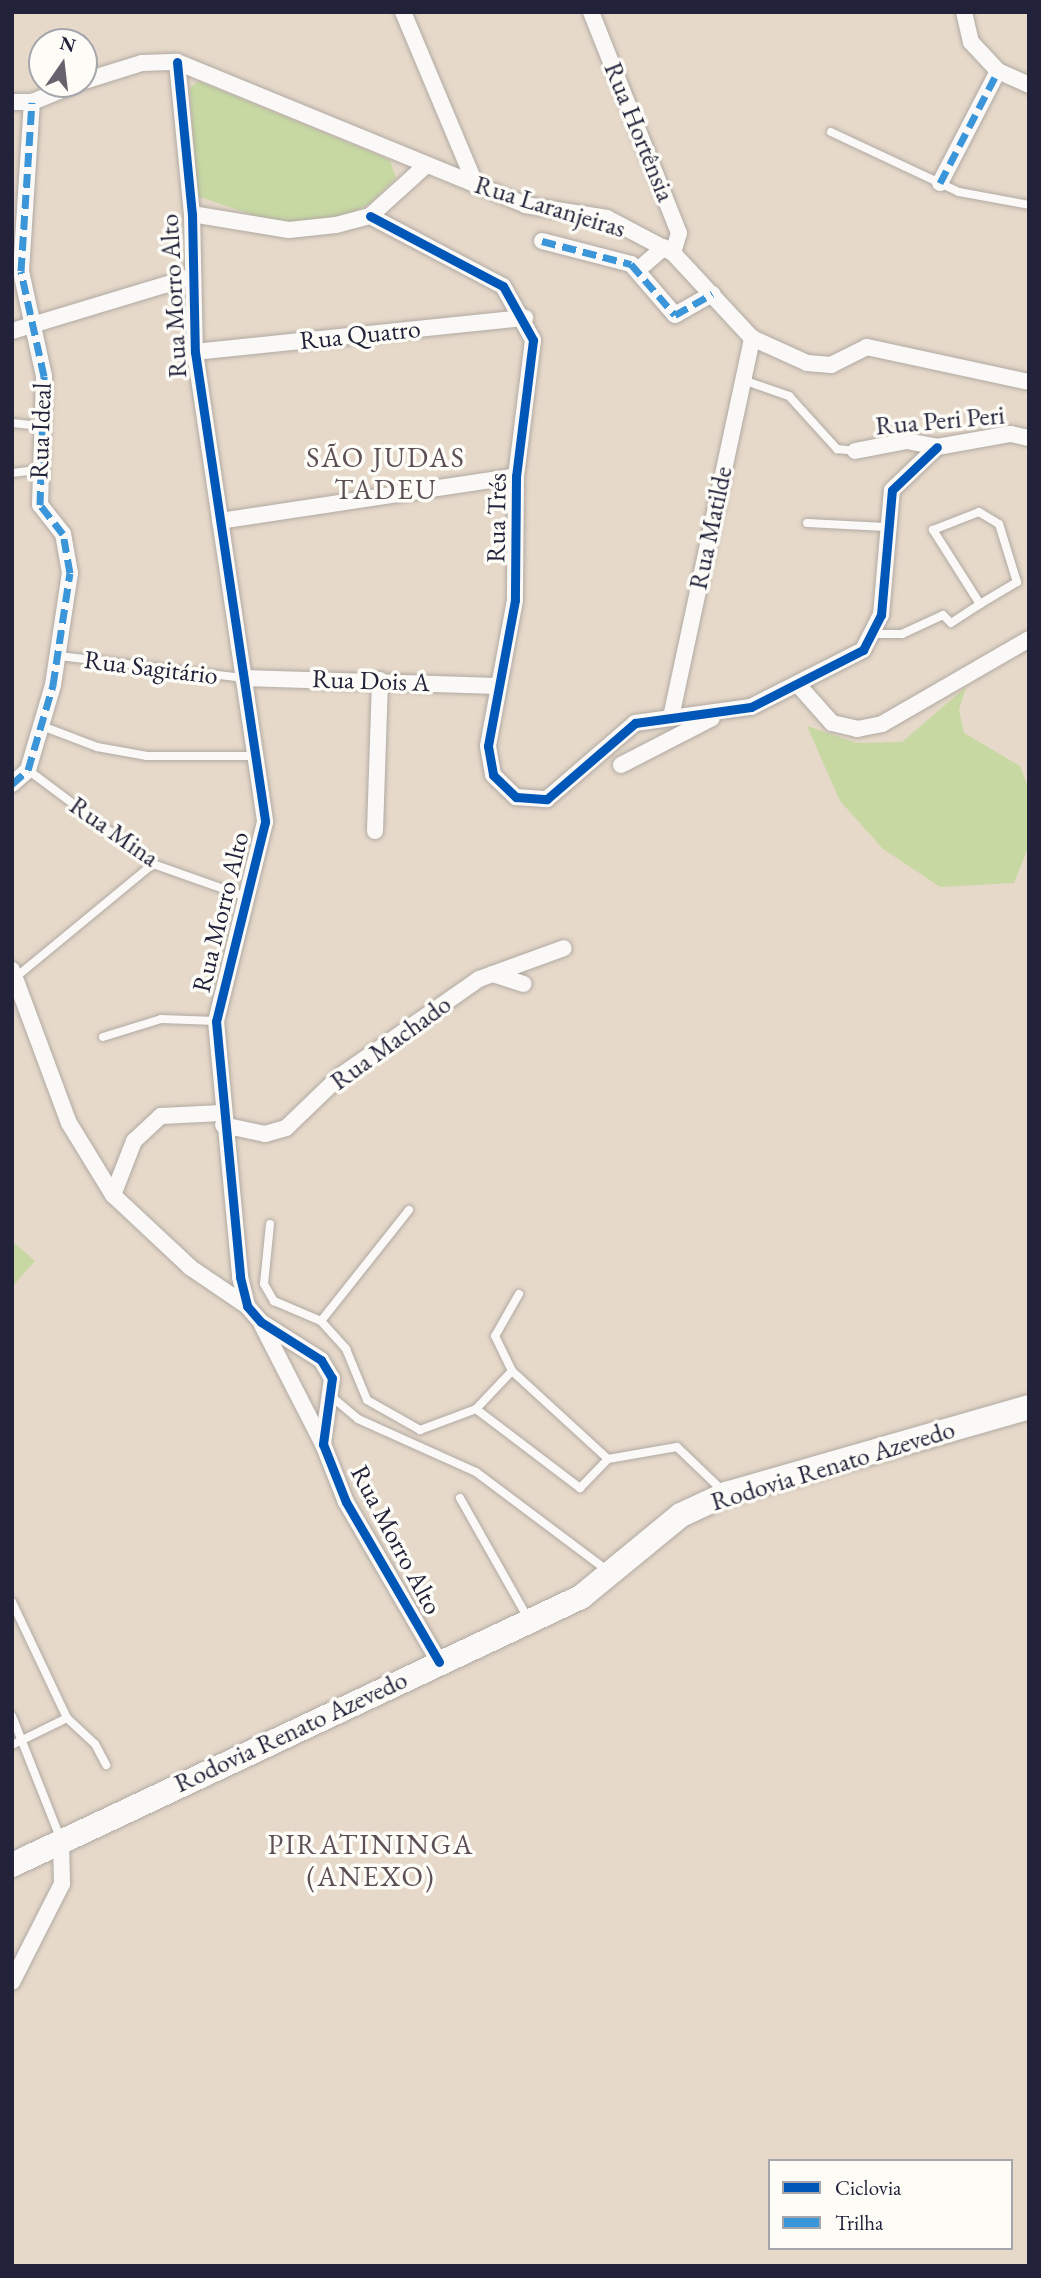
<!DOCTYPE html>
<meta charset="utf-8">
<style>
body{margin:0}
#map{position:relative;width:1041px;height:2278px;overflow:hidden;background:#e6d9ca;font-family:"EB Garamond",serif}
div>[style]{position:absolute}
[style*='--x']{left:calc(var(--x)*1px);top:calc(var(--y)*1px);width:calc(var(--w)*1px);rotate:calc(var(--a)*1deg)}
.green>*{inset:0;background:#c7d8a3}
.roads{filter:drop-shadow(0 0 2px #b1a9a2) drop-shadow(0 0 2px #b1a9a2)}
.service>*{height:8px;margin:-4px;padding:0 4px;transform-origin:4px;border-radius:4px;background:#fbf9f7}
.minor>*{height:16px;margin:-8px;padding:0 8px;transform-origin:8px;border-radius:8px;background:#fbf9f7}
.primary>*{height:24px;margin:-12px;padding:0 12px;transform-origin:12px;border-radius:12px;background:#fbf9f7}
.quiet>*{height:7px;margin-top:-3.5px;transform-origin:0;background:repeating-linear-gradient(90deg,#3b95d9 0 14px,transparent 0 21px)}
.cycleway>*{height:9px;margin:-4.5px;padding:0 4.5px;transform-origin:4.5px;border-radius:4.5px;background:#0057b8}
span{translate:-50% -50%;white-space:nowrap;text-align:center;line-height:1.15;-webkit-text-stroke:7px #fdfcf7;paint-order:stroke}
.street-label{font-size:26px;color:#22223b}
.neighbourhood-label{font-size:28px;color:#5d4f56;letter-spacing:2px}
.frame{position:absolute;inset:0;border:14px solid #22223b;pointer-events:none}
.legend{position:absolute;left:768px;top:2159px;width:245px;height:91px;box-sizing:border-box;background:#fdfcf7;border:2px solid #a5a5ac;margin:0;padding:9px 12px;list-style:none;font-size:21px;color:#22223b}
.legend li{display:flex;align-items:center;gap:14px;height:35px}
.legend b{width:35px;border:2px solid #a5a5ac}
.north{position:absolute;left:28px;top:28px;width:70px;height:70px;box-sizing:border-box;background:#fdfcf7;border:2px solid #a5a5ac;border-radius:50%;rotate:14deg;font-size:19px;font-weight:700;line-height:28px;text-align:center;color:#22223b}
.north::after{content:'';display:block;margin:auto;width:24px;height:32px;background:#67626d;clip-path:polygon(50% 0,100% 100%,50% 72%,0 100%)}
</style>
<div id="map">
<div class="green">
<div style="clip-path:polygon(198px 81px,390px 160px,396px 178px,369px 204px,334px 222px,286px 226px,197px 196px,190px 88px)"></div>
<div style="clip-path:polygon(966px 687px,959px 710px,964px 733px,1020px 766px,1029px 789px,1028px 848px,1014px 883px,940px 887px,883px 849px,840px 801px,807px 726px,857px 743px,902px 742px)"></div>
<div style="clip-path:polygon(12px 1241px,35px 1261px,12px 1287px)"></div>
</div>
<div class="roads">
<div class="service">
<div style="--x:831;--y:132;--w:141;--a:25.1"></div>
<div style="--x:959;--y:192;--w:71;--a:10.5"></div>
<div style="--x:743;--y:380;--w:49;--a:19.2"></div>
<div style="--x:789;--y:396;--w:72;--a:47.8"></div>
<div style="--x:837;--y:449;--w:18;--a:6"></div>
<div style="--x:12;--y:423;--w:28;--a:6"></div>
<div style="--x:12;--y:473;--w:25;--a:-7"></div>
<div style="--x:807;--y:523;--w:79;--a:2.9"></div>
<div style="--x:871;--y:634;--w:31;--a:0"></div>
<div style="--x:902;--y:634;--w:45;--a:-24.9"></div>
<div style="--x:943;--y:615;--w:11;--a:45"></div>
<div style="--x:951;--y:623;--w:35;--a:-33"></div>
<div style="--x:980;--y:604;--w:88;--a:-122.4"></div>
<div style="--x:933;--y:530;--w:49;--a:-21.4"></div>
<div style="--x:979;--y:512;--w:23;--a:31"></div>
<div style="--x:999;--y:524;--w:61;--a:72.8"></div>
<div style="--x:1017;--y:582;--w:43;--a:149.3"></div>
<div style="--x:59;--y:656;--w:185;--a:6.8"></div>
<div style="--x:42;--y:726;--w:59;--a:20.9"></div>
<div style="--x:97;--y:747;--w:51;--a:10.2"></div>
<div style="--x:147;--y:756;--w:108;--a:0"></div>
<div style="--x:28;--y:770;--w:156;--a:36.9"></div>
<div style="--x:153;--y:864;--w:99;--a:19.5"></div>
<div style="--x:16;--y:977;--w:178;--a:-39.5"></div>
<div style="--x:103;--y:1037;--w:61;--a:-17.2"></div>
<div style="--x:161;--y:1019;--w:55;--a:2.1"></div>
<div style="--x:409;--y:1210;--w:142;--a:128.4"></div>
<div style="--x:321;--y:1321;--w:38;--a:48"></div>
<div style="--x:346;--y:1349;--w:55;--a:67.6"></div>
<div style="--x:367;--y:1400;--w:61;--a:29.5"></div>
<div style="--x:420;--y:1430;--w:60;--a:-20.6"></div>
<div style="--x:476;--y:1409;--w:131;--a:37.2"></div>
<div style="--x:580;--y:1488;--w:40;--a:-46"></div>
<div style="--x:608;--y:1459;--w:70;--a:-9.9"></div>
<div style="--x:677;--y:1447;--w:65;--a:43.8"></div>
<div style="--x:270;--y:1224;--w:60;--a:95.7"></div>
<div style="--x:264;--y:1284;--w:20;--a:60"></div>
<div style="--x:274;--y:1301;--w:51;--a:23.1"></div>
<div style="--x:519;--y:1294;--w:48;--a:119.7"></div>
<div style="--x:495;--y:1336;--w:39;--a:64"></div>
<div style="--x:512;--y:1371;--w:130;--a:42.5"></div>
<div style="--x:332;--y:1397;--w:34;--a:40"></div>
<div style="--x:358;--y:1419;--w:129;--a:24.2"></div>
<div style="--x:476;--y:1472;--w:165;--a:36.9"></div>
<div style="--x:476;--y:1409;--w:52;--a:-46.5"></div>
<div style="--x:460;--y:1498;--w:138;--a:60.5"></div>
<div style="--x:12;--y:1602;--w:128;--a:64.6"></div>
<div style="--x:67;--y:1718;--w:38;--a:43"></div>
<div style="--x:95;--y:1744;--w:24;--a:62"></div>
<div style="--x:12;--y:1716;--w:133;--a:68.4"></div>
<div style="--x:12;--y:1745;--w:61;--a:-26.1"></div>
</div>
<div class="minor">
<div style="--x:403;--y:12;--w:189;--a:67.2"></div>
<div style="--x:591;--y:12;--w:238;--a:68.3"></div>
<div style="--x:679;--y:233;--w:21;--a:107"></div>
<div style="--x:964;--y:12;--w:31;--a:77"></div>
<div style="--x:971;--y:42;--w:40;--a:47"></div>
<div style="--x:998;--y:71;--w:34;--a:24"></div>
<div style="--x:177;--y:62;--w:153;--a:84.4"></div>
<div style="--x:192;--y:214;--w:138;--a:88.8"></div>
<div style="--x:195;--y:352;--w:475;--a:81.5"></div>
<div style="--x:265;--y:822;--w:205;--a:103.8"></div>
<div style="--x:216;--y:1021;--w:257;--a:84.6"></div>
<div style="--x:240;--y:1277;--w:30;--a:76"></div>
<div style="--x:247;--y:1306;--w:21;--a:49"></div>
<div style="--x:261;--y:1322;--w:71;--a:32.3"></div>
<div style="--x:321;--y:1360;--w:21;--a:59"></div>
<div style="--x:332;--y:1378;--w:67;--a:97.8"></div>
<div style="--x:323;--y:1444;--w:62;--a:68.4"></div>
<div style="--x:346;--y:1502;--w:185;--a:59.8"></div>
<div style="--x:84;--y:81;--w:61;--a:-17.2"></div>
<div style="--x:142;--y:63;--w:35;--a:-2"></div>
<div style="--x:177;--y:62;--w:376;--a:22.3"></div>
<div style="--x:525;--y:205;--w:83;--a:9"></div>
<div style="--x:607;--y:218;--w:75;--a:27.9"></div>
<div style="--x:673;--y:253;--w:116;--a:47.1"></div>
<div style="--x:752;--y:338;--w:60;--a:24.4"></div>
<div style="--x:807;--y:363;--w:24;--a:5"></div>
<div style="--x:831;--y:365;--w:40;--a:-26.6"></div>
<div style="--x:867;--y:347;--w:166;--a:12.2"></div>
<div style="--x:12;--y:102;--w:20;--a:0"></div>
<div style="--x:32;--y:102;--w:48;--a:-21.8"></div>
<div style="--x:940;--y:183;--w:126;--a:-62.6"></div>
<div style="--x:192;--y:214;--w:98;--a:9.4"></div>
<div style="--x:289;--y:230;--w:47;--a:-6.1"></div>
<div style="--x:336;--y:225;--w:35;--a:-15"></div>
<div style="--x:370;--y:216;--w:73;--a:-42.2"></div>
<div style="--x:370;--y:216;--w:150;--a:27.8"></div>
<div style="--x:503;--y:286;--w:62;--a:60.9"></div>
<div style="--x:533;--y:340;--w:137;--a:97.1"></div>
<div style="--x:516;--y:476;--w:124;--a:90.5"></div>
<div style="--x:515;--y:600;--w:148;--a:100.5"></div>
<div style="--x:488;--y:746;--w:29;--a:80"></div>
<div style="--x:493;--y:775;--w:32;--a:44"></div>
<div style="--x:516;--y:797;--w:31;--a:4"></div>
<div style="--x:547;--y:799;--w:116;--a:-40.8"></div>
<div style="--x:635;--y:723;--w:117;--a:-7.9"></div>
<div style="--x:751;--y:707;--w:126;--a:-27"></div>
<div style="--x:863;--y:650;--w:39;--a:-63"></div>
<div style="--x:881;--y:615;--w:125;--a:-85"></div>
<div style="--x:892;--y:490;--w:62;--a:-43.7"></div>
<div style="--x:542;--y:241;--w:92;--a:14.5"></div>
<div style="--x:631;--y:264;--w:67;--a:49.2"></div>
<div style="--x:675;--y:315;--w:43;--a:-29.6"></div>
<div style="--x:639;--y:269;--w:33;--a:-41"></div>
<div style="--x:12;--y:331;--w:187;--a:-16.8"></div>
<div style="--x:195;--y:352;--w:332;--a:-5.9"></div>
<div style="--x:855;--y:451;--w:53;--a:-10.9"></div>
<div style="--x:907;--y:441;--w:31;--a:11"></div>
<div style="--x:937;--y:447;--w:75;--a:-10"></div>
<div style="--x:1011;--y:434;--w:18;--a:13"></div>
<div style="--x:220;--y:521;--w:299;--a:-8.6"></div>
<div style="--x:243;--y:678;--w:255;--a:1.8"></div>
<div style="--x:800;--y:687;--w:48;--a:48.4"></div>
<div style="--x:832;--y:723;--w:26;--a:13"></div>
<div style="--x:857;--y:729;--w:25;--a:-11"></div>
<div style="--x:882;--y:724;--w:170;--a:-30"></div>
<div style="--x:671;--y:717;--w:388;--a:-77.9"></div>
<div style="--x:621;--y:765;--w:102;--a:-27.3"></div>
<div style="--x:12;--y:784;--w:21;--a:-41"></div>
<div style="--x:28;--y:770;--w:89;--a:-73.6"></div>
<div style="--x:53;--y:685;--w:113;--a:-81.4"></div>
<div style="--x:70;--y:573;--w:40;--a:-100"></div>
<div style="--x:63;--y:534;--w:37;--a:-128"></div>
<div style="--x:40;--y:505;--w:129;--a:-88.2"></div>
<div style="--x:44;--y:376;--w:107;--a:-102.4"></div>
<div style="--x:21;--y:271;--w:169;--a:-86.3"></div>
<div style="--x:375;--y:831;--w:151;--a:-88.1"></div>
<div style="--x:12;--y:970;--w:163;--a:69.6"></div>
<div style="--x:69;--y:1123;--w:84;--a:58.6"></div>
<div style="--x:113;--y:1195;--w:107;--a:43.1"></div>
<div style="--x:191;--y:1268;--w:68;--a:34.2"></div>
<div style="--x:493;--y:974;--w:32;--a:18"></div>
<div style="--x:223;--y:1125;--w:43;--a:12.1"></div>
<div style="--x:265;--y:1134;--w:22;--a:-16"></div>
<div style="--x:286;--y:1128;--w:75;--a:-43.9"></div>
<div style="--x:340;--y:1076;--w:169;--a:-34.9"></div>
<div style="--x:479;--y:979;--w:90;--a:-20"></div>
<div style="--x:113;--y:1195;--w:58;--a:-68.7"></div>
<div style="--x:134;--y:1141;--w:37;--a:-43"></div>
<div style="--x:161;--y:1116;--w:61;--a:-2.8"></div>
<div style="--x:262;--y:1325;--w:134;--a:62.9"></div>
<div style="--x:12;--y:1982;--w:110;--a:-63"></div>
<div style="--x:62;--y:1884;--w:44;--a:-91.3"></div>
</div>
<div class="primary">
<div style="--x:12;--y:1865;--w:629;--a:-25.22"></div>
<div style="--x:581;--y:1597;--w:129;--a:-39.4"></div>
<div style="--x:681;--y:1515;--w:50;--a:-25"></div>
<div style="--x:726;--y:1494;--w:315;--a:-16"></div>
</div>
</div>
<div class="quiet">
<div style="--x:940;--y:183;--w:126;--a:-62.6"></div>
<div style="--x:542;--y:241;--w:92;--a:14.5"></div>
<div style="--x:631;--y:264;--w:67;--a:49.2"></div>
<div style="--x:675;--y:315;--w:43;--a:-29.6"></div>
<div style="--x:12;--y:784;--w:21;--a:-41"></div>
<div style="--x:28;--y:770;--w:89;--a:-73.6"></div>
<div style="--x:53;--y:685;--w:113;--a:-81.4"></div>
<div style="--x:70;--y:573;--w:40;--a:-100"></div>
<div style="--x:63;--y:534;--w:37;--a:-128"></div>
<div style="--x:40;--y:505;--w:129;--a:-88.2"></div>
<div style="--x:44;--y:376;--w:107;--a:-102.4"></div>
<div style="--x:21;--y:271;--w:169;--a:-86.3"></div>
</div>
<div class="cycleway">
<div style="--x:177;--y:62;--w:153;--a:84.4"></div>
<div style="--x:192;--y:214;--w:138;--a:88.8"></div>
<div style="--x:195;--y:352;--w:475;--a:81.5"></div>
<div style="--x:265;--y:822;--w:205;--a:103.8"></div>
<div style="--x:216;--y:1021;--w:257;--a:84.6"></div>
<div style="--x:240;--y:1277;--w:30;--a:76"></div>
<div style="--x:247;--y:1306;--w:21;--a:49"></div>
<div style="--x:261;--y:1322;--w:71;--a:32.3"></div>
<div style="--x:321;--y:1360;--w:21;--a:59"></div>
<div style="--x:332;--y:1378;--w:67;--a:97.8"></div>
<div style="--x:323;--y:1444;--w:62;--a:68.4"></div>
<div style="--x:346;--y:1502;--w:185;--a:59.8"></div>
<div style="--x:370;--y:216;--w:150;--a:27.8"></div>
<div style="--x:503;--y:286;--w:62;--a:60.9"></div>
<div style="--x:533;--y:340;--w:137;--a:97.1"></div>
<div style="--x:516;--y:476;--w:124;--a:90.5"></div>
<div style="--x:515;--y:600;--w:148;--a:100.5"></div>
<div style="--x:488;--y:746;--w:29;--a:80"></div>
<div style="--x:493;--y:775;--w:32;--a:44"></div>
<div style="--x:516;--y:797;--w:31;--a:4"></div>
<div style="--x:547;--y:799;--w:116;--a:-40.8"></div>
<div style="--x:635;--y:723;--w:117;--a:-7.9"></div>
<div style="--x:751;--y:707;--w:126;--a:-27"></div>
<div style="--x:863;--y:650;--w:39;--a:-63"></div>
<div style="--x:881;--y:615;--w:125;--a:-85"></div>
<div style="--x:892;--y:490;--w:62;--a:-43.7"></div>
</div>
<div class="street-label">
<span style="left:639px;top:132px;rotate:68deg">Rua Hortênsia</span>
<span style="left:550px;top:207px;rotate:17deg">Rua Laranjeiras</span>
<span style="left:174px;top:296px;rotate:-93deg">Rua Morro Alto</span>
<span style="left:360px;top:335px;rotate:-6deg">Rua Quatro</span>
<span style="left:940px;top:421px;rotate:-5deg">Rua Peri Peri</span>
<span style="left:41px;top:431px;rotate:-88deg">Rua Ideal</span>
<span style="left:497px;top:518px;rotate:-89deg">Rua Trés</span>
<span style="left:711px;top:528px;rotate:-78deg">Rua Matilde</span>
<span style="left:151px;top:668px;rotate:7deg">Rua Sagitário</span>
<span style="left:371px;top:681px;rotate:2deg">Rua Dois A</span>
<span style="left:114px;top:832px;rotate:35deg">Rua Mina</span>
<span style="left:221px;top:912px;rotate:-76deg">Rua Morro Alto</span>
<span style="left:391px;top:1043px;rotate:-36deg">Rua Machado</span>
<span style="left:833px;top:1466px;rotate:-17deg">Rodovia Renato Azevedo</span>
<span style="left:396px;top:1540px;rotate:62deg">Rua Morro Alto</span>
<span style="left:291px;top:1732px;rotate:-25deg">Rodovia Renato Azevedo</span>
</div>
<div class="neighbourhood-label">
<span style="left:386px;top:473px">SÃO JUDAS<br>TADEU</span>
<span style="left:371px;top:1860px">PIRATININGA<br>(ANEXO)</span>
</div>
<div class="frame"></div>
<ul class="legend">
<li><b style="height:9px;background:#0057b8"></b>Ciclovia</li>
<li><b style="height:9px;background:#3b95d9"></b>Trilha</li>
</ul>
<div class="north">N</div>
</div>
